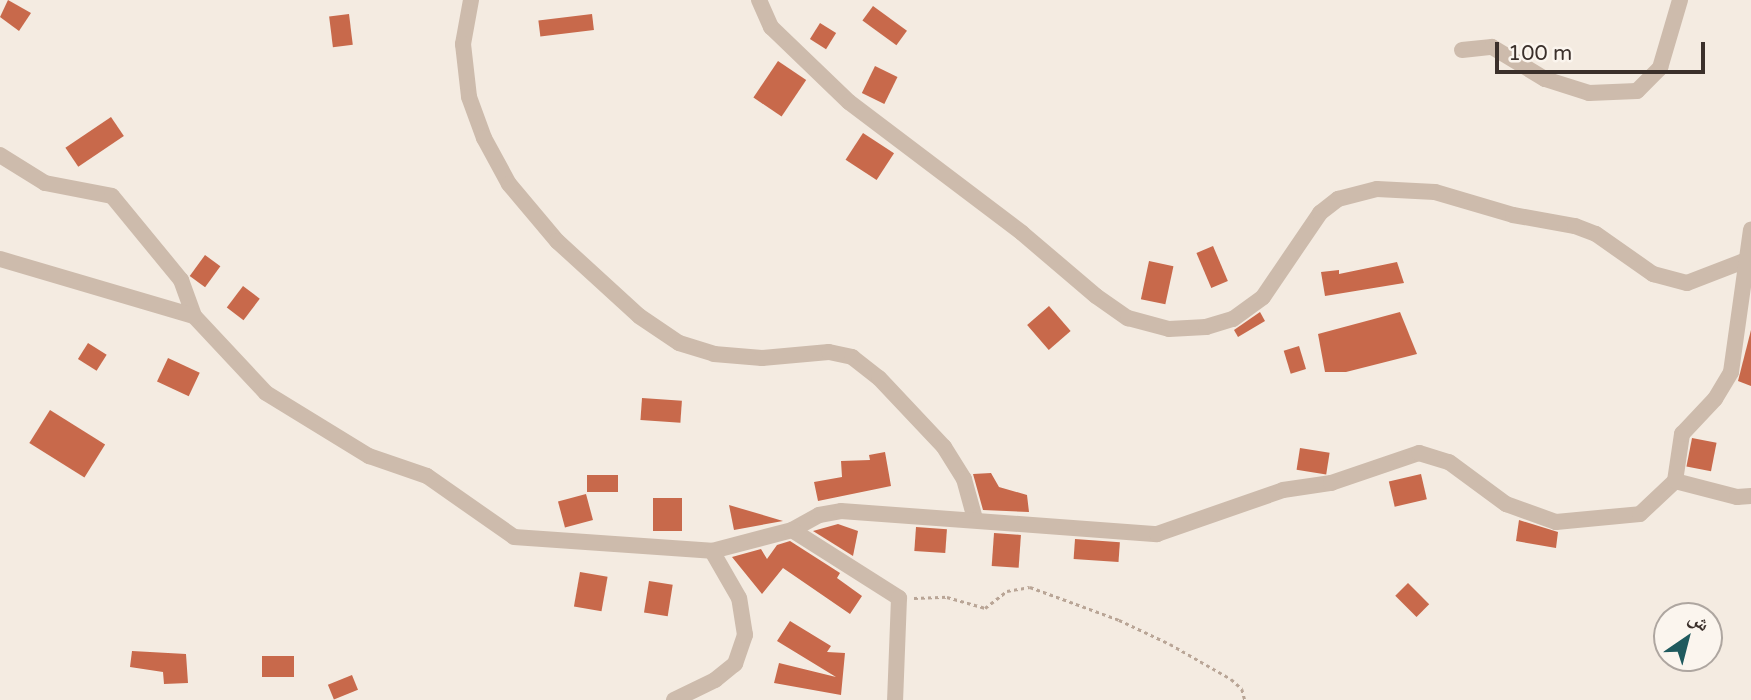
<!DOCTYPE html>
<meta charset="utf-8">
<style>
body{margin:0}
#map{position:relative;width:1751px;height:700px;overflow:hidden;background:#f4ebe1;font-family:"Varela Round","Noto Naskh Arabic",sans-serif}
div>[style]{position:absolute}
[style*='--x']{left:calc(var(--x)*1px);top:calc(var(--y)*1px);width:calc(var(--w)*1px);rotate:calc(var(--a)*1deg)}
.building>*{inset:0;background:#c8694b;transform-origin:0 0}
.path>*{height:2.5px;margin-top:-1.25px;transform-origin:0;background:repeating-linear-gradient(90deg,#b9a596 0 3.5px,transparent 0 7px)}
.minor>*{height:16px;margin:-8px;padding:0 8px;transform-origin:8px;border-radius:8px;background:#cdbbac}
span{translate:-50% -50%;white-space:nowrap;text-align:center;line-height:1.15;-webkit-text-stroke:7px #fbf5ee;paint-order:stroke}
.north{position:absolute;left:1653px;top:602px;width:70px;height:70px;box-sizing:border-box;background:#fbf5ee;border:2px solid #aea6a0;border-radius:50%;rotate:35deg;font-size:19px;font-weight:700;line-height:28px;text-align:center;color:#3b302b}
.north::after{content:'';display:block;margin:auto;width:24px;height:32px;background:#1f5a5e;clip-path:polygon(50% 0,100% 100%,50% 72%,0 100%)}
.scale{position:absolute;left:1495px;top:42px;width:210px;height:32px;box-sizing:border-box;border:4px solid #3b302b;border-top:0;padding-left:9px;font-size:21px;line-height:24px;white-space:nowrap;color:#3b302b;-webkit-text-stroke:5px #fbf5ee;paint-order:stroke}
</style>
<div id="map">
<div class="building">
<div style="clip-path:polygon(8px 0,31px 13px,19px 31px,0 17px)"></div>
<div style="left:873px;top:6px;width:42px;height:18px;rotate:36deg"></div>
<div style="left:349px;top:14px;width:31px;height:20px;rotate:83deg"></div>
<div style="left:592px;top:14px;width:16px;height:54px;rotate:83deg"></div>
<div style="left:820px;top:23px;width:19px;height:19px;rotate:32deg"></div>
<div style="left:778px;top:61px;width:34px;height:44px;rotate:34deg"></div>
<div style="left:875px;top:66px;width:25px;height:30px;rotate:26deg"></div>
<div style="left:111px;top:117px;width:23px;height:55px;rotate:56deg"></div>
<div style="left:863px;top:133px;width:37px;height:32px;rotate:33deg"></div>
<div style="left:1213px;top:246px;width:38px;height:18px;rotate:67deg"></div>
<div style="left:205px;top:255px;width:19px;height:26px;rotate:36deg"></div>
<div style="left:1149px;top:261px;width:25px;height:39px;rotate:12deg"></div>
<div style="clip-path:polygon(1397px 262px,1404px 283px,1325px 296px,1321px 272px,1339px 270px,1339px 274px)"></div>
<div style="left:243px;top:286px;width:21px;height:27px;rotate:37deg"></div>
<div style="left:1049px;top:306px;width:33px;height:29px;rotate:49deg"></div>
<div style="clip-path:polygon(1260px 312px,1265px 321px,1238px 337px,1234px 330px)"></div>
<div style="clip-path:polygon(1400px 312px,1417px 354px,1346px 372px,1325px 372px,1318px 334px)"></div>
<div style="clip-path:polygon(1751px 330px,1751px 386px,1738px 381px)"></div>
<div style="left:88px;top:343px;width:22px;height:19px;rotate:32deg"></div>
<div style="left:1299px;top:346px;width:24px;height:16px;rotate:73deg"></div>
<div style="left:168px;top:358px;width:35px;height:26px;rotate:25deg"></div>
<div style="left:642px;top:398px;width:40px;height:22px;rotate:4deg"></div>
<div style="left:50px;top:410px;width:65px;height:39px;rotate:32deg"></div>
<div style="left:1692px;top:438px;width:25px;height:29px;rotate:11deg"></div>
<div style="left:1300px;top:448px;width:30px;height:22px;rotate:9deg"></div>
<div style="clip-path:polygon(885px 452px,891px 486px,818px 501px,814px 482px,842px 477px,841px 461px,870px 460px,869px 455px)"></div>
<div style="clip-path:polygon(991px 473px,999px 487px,1027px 495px,1029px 512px,983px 510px,973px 474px)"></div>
<div style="left:1421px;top:474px;width:26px;height:33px;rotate:77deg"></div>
<div style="left:587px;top:475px;width:31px;height:17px"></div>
<div style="left:586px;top:494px;width:27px;height:29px;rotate:75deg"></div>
<div style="left:653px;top:498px;width:29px;height:33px"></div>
<div style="clip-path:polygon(729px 505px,783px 521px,734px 530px)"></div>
<div style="clip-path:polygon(1519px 520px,1558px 532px,1556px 548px,1516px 541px)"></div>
<div style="clip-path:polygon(838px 524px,858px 531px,853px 556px,813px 531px)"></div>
<div style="left:916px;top:527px;width:31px;height:24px;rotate:4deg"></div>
<div style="left:994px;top:533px;width:27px;height:33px;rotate:4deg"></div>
<div style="left:1075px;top:539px;width:45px;height:20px;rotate:4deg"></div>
<div style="clip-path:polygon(790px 541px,840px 573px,837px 578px,862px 596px,850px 614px,783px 568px,762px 594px,732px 557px,761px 549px,767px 559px,777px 545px)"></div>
<div style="left:580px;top:572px;width:28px;height:35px;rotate:10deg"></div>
<div style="left:649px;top:581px;width:24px;height:32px;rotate:9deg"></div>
<div style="left:1408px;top:583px;width:30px;height:18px;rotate:45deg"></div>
<div style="clip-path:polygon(790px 621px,831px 646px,827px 652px,845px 653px,841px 695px,774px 683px,779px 663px,836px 677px,777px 641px)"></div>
<div style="clip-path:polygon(132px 651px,186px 654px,188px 683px,164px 684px,163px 672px,130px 667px)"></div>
<div style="left:262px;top:656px;width:32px;height:21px"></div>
<div style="left:352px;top:675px;width:16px;height:26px;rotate:68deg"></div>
</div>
<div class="path">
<div style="--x:914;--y:598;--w:33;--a:-2"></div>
<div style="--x:947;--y:597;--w:40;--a:16"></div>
<div style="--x:985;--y:608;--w:28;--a:-38"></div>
<div style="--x:1007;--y:591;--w:23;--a:-10"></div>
<div style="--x:1030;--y:587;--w:95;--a:20.3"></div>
<div style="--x:1119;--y:620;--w:56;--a:25.2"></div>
<div style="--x:1170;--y:644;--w:70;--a:29.8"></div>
<div style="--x:1231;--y:679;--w:15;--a:42"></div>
<div style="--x:1242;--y:689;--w:11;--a:75"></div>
</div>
<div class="minor">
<div style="--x:471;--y:0;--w:45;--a:100.3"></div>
<div style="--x:463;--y:44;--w:53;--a:83.5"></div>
<div style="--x:469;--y:97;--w:44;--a:69.9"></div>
<div style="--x:484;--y:138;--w:52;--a:61.5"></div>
<div style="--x:509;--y:184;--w:75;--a:49.9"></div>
<div style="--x:557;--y:241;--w:111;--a:42.4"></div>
<div style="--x:639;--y:316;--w:48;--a:34"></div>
<div style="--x:679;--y:343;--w:37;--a:17"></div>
<div style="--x:714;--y:354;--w:48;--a:4.8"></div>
<div style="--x:762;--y:358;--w:67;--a:-5.1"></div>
<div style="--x:829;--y:352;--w:24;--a:12"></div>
<div style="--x:852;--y:357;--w:34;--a:38"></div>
<div style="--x:879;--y:378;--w:95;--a:46.7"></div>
<div style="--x:944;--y:447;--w:38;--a:58"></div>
<div style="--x:964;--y:479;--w:41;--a:74.6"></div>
<div style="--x:759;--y:0;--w:30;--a:66"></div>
<div style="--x:771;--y:27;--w:108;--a:43.9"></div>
<div style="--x:849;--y:102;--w:217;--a:37.1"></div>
<div style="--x:1022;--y:233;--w:97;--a:40.4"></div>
<div style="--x:1096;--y:296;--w:39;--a:35"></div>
<div style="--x:1128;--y:318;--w:42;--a:15"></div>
<div style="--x:1169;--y:329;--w:37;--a:-3"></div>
<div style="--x:1206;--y:327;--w:28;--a:-17"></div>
<div style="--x:1233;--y:319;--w:37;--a:-36"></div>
<div style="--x:1263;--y:297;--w:102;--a:-55.8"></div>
<div style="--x:1320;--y:213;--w:23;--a:-38"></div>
<div style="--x:1338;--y:199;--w:40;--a:-14.4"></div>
<div style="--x:1377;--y:189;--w:58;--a:3"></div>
<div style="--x:1435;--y:192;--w:81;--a:16.4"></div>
<div style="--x:1513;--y:215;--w:63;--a:10.1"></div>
<div style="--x:1575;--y:226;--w:22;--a:21"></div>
<div style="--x:1596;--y:234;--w:70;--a:35.1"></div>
<div style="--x:1653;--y:274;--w:35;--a:15"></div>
<div style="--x:1687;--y:283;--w:61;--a:-21.1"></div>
<div style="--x:1462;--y:50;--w:30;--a:-6"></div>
<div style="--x:1492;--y:47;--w:62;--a:31.1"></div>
<div style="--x:1545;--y:79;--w:46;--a:17.7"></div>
<div style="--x:1589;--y:93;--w:48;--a:-2.4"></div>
<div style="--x:1637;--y:91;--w:33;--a:-45"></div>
<div style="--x:1660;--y:68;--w:71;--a:-73.6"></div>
<div style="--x:0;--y:155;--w:53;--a:31.9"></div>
<div style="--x:45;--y:183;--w:68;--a:11"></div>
<div style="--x:112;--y:196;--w:109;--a:50.6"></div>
<div style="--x:181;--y:280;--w:38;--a:70"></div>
<div style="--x:194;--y:316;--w:105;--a:46.9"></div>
<div style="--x:266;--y:393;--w:121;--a:31.5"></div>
<div style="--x:369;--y:456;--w:61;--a:19"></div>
<div style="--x:427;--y:476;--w:106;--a:35"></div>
<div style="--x:514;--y:537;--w:198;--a:4"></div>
<div style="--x:712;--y:551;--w:83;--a:-14.7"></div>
<div style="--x:792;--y:530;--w:31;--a:-29"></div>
<div style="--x:819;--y:515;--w:22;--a:-10"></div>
<div style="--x:841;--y:511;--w:317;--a:4.2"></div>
<div style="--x:1157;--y:534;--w:133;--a:-19.2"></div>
<div style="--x:1283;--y:490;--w:49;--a:-8.3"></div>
<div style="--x:1331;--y:483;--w:93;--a:-18.8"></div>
<div style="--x:1419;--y:453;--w:31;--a:17"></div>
<div style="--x:1449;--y:462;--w:71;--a:36.4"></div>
<div style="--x:1506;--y:504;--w:53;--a:19.8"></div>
<div style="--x:1556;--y:522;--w:84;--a:-5.4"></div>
<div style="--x:1640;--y:514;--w:48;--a:-43.3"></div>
<div style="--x:1675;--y:481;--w:48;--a:-81.5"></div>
<div style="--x:1682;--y:434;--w:48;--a:-46.7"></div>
<div style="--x:1715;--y:399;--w:31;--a:-59"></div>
<div style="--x:1731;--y:372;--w:144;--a:-82"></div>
<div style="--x:0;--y:259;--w:202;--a:16.4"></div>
<div style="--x:1675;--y:481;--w:64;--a:14.5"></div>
<div style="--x:1737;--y:497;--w:14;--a:-4"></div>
<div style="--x:792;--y:530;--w:127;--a:32.4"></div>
<div style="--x:899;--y:598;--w:102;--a:92.2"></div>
<div style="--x:674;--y:700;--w:46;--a:-26"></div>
<div style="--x:715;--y:680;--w:26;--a:-39"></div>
<div style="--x:735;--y:664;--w:31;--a:-71"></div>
<div style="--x:745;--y:635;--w:37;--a:-99"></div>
<div style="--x:739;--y:598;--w:54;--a:-119.9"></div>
</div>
<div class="north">ش</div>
<div class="scale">100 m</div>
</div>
